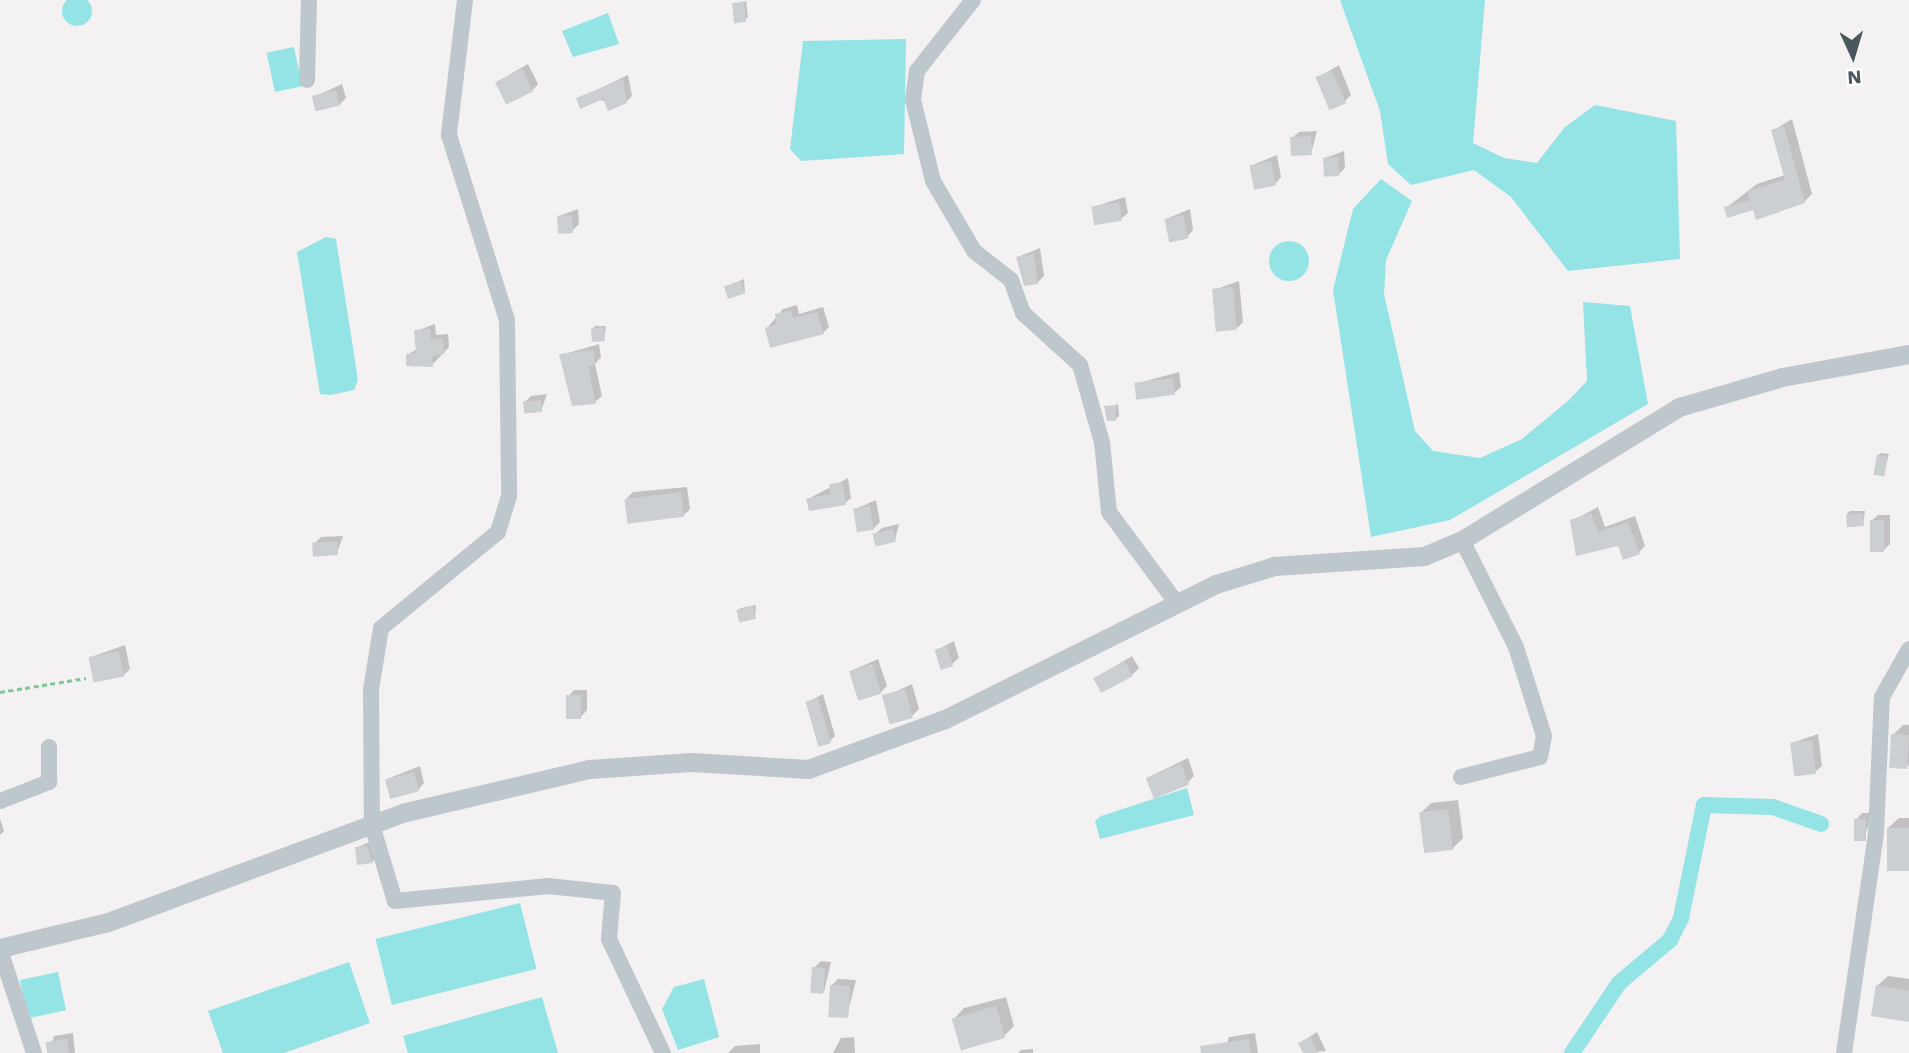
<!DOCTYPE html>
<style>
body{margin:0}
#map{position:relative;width:1909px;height:1053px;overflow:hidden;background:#f3f1f1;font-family:"Work Sans",sans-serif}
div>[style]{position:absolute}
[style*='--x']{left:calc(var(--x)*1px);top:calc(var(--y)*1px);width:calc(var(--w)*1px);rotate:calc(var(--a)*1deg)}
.water>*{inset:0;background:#94e3e5;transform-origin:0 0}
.round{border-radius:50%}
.shadow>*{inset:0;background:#0003}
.canal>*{height:16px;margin:-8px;padding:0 8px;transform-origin:8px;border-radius:8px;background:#94e3e5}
.building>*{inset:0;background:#cbcfd2;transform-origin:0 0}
.path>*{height:2.5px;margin-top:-1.25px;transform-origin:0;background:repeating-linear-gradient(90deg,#7ec796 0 5px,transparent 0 8.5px)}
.minor>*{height:16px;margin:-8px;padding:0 8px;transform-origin:8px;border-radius:8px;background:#bdc7cc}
.tertiary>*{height:19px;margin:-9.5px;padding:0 9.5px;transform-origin:9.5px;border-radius:9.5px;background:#bdc7cc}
span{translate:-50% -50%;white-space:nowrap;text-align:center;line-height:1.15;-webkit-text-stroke:5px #fff;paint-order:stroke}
.north{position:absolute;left:1818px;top:21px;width:70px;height:70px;-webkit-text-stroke:5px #fff;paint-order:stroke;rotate:176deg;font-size:19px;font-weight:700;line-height:28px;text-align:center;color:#4a575c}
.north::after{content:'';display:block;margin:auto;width:24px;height:32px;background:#4a575c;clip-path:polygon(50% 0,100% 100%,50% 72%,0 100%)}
</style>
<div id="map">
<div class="water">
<div class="round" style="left:62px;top:-4px;width:30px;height:30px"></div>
<div style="clip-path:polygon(1340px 0,1485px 0,1473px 143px,1504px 158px,1537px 163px,1564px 128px,1595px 105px,1676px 121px,1680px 259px,1568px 271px,1511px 197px,1474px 170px,1411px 185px,1388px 164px,1380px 111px)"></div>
<div style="clip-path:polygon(608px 13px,619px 44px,573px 57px,562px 31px)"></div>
<div style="clip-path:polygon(906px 39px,904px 154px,801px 161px,790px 149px,803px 41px)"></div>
<div style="left:294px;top:47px;width:40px;height:28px;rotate:78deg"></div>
<div style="clip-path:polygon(1381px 179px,1412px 201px,1386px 260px,1384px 294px,1415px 431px,1433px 451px,1480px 458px,1522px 439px,1568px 401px,1587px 381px,1583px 302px,1630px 306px,1648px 404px,1450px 520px,1371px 537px,1333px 290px,1353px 209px)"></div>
<div style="clip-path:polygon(326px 237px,336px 239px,358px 380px,354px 390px,330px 395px,320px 394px,297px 252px)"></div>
<div class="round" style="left:1269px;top:241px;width:40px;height:40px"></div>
<div style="clip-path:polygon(1187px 788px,1194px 815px,1100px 839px,1095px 821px,1101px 816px)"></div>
<div style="left:520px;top:903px;width:68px;height:149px;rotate:76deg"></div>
<div style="clip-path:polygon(349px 962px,370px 1023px,284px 1053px,223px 1053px,208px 1011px)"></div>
<div style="left:58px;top:972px;width:39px;height:39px;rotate:78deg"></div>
<div style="clip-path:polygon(704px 979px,719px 1037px,678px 1050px,662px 1009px,674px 987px)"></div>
<div style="clip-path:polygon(542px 997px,558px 1053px,408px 1053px,403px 1036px)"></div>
</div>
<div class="shadow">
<div style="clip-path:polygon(746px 1px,748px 17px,745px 20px,734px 4px)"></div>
<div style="clip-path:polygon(528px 64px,538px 84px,532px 91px,497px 82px)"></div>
<div style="clip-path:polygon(1339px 65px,1351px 95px,1345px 101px,1317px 78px)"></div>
<div style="clip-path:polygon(628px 75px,632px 96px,626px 102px,578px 99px)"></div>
<div style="clip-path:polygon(342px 84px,346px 98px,339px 105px,314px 97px)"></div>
<div style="clip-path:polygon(1792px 119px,1812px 194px,1804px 202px,1726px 208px,1757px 184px,1785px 175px,1772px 131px)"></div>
<div style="clip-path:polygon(1317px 131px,1311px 154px,1292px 138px,1299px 132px)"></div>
<div style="clip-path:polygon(1344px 151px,1345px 168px,1338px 175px,1325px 158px)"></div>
<div style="clip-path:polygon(1277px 155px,1281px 177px,1275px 184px,1250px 166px)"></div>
<div style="clip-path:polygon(1125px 197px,1128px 213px,1121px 219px,1093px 207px)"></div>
<div style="clip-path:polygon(578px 209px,579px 224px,572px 231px,559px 216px)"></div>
<div style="clip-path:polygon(1190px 209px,1193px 230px,1187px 237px,1166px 219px)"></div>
<div style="clip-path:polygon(1040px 248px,1044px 276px,1037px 283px,1018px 257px)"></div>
<div style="clip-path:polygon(744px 279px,745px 292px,726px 288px,729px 285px)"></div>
<div style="clip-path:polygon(1239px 281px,1243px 322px,1237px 328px,1214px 290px)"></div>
<div style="clip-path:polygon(797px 305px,799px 314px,823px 307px,829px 327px,823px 333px,767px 328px,783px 309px)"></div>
<div style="clip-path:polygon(435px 324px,436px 335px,448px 334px,449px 347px,432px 365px,407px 355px,417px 349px,416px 331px)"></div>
<div style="clip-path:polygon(595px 326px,606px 326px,604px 340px,592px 329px)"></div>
<div style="clip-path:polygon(599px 344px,601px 357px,595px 364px,602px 396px,595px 402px,561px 355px)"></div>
<div style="clip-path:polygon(1179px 372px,1181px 387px,1174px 393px,1135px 384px)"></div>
<div style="clip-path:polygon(547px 394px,541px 411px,525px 402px,531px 396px)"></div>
<div style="clip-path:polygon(1118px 404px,1119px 416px,1116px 419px,1109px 408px)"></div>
<div style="clip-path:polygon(1881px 453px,1889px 454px,1883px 474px,1878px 455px)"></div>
<div style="clip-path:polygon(848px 478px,851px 498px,845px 503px,808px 499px)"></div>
<div style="clip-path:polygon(687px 487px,690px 509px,683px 516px,626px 499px,633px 492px)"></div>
<div style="clip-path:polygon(876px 500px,880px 522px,873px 529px,855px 509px)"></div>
<div style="clip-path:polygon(1598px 507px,1605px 527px,1635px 516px,1645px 546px,1639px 552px,1572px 521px)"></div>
<div style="clip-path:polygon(1865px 511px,1863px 524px,1847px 514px,1850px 511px)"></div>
<div style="clip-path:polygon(1878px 515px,1890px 515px,1890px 544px,1884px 550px,1871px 521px)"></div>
<div style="clip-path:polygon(899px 524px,895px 540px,875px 534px,882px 528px)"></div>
<div style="clip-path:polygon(343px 536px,337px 553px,314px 544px,321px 537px)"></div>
<div style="clip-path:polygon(756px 605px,755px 618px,738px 610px,741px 608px)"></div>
<div style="clip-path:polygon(954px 641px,959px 658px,952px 664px,937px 650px)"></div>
<div style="clip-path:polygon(125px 645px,130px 669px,123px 676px,91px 657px)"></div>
<div style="clip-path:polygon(1132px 656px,1139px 668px,1132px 675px,1095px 678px)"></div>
<div style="clip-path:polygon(878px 659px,887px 686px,880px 693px,851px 671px)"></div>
<div style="clip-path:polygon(912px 684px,919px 709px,912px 716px,884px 697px)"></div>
<div style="clip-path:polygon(574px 690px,587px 690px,587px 710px,581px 717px,568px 697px)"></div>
<div style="clip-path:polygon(823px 694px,835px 736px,830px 741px,808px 702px)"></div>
<div style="clip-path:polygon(1903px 725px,1909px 725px,1909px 767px,1893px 735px)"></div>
<div style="clip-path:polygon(1818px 734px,1822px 766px,1815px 772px,1792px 743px)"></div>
<div style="clip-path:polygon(1188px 758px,1194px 776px,1188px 782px,1147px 778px)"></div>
<div style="clip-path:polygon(420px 766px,424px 783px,418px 790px,387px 779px)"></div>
<div style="clip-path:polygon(1458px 800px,1463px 838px,1452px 849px,1421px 813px,1431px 803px)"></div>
<div style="clip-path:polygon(1862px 813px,1872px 813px,1864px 839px,1856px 820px)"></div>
<div style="clip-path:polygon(1899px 818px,1909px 818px,1909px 870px,1888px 828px)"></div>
<div style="clip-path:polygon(0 819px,4px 831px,0 835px)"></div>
<div style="clip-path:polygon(374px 840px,378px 855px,372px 862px,356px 848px)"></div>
<div style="clip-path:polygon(821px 961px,831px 962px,824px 992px,814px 968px)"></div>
<div style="clip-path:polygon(1888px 976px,1909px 979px,1909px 1021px,1877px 986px)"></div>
<div style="clip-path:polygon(838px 979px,856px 980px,847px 1016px,831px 986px)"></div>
<div style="clip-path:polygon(1006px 997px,1014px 1026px,1004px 1036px,954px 1019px,964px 1008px)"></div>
<div style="clip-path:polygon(1317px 1032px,1326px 1051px,1305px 1053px,1300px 1043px)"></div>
<div style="clip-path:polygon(73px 1033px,75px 1053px,49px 1053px,54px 1036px)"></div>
<div style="clip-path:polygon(1255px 1033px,1258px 1053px,1224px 1053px,1229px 1037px)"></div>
<div style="clip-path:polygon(854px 1037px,855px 1053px,833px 1053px,841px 1038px)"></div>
<div style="clip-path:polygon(760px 1044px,760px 1053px,728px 1053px,735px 1046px)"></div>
<div style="clip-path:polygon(1033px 1049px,1033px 1053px,1018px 1053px,1021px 1050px)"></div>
</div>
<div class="canal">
<div style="--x:1572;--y:1053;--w:84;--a:-56.1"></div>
<div style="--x:1619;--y:983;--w:67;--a:-40.1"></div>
<div style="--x:1670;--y:940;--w:25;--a:-63"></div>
<div style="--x:1681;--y:918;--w:115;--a:-78.5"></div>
<div style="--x:1704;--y:805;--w:69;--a:1.7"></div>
<div style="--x:1773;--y:807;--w:51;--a:19.5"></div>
</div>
<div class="building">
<div style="left:744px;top:2px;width:20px;height:12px;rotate:84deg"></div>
<div style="left:522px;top:69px;width:25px;height:30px;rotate:64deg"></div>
<div style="left:1332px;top:70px;width:36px;height:18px;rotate:67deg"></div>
<div style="clip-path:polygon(623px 79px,627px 103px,608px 111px,603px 99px,580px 109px,576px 98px)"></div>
<div style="left:336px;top:90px;width:16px;height:25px;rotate:76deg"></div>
<div style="clip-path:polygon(1784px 126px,1805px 203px,1756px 220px,1753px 210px,1727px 218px,1724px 207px,1750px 200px,1747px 191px,1785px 180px,1771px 130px)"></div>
<div style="left:1311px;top:136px;width:19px;height:21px;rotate:87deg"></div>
<div style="left:1338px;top:157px;width:19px;height:15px;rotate:87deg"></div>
<div style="left:1271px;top:161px;width:25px;height:22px;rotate:79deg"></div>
<div style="left:1119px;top:202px;width:19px;height:28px;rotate:81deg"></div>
<div style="left:572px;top:215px;width:18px;height:15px;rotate:87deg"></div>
<div style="left:1183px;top:215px;width:24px;height:19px;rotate:78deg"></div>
<div style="clip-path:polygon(1034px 254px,1038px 284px,1024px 286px,1016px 257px)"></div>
<div style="left:741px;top:281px;width:13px;height:18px;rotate:72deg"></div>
<div style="left:1233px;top:287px;width:43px;height:21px;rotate:85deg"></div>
<div style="clip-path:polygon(791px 310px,793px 318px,817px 312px,824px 334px,770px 348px,765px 328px,777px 324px,775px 314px)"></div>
<div style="clip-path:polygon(603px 327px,605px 341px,592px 342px,591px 329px)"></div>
<div style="clip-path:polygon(430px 329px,431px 340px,443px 338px,444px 354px,432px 356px,433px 367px,406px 366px,406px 354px,416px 353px,414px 330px)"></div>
<div style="clip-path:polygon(593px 350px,595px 365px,588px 366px,596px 404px,572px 406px,559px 354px)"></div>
<div style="left:1173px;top:378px;width:17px;height:39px;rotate:83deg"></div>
<div style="left:541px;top:400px;width:12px;height:18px;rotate:85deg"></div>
<div style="clip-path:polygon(1116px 405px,1116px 421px,1107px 421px,1104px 406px)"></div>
<div style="left:1877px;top:455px;width:11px;height:20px;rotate:10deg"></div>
<div style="clip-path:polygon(843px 482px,846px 505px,809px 511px,806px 499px,830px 494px,829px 484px)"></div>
<div style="left:681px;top:492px;width:25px;height:57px;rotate:83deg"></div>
<div style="left:870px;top:506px;width:24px;height:17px;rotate:81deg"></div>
<div style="clip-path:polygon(1591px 513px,1598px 532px,1628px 522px,1640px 554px,1623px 560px,1618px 546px,1576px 556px,1570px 520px)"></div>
<div style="left:1863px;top:513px;width:13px;height:17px;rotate:86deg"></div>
<div style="left:1884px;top:520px;width:32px;height:14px;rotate:90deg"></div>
<div style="left:893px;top:529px;width:13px;height:21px;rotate:77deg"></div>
<div style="left:337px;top:541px;width:14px;height:25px;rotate:86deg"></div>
<div style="left:753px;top:606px;width:13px;height:17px;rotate:77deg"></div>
<div style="left:947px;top:646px;width:21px;height:13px;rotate:73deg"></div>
<div style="left:119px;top:651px;width:26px;height:31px;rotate:79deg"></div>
<div style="left:1125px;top:661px;width:17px;height:36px;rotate:62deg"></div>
<div style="left:872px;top:664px;width:31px;height:24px;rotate:73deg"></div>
<div style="left:905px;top:689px;width:30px;height:24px;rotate:75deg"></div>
<div style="left:581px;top:695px;width:24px;height:15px;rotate:90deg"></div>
<div style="left:818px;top:698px;width:47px;height:13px;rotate:74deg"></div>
<div style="left:1891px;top:734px;width:18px;height:34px;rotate:3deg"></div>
<div style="left:1812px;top:740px;width:34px;height:22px;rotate:83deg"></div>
<div style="left:1181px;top:764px;width:22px;height:38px;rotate:68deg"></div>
<div style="left:414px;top:772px;width:20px;height:30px;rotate:75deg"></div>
<div style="left:1448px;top:809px;width:41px;height:29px;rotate:83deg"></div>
<div style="left:1854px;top:819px;width:12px;height:22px"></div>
<div style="left:1887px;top:828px;width:22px;height:43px"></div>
<div style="clip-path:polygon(367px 846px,373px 863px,357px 865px,355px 847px)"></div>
<div style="left:812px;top:967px;width:13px;height:26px;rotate:4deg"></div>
<div style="left:830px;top:985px;width:20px;height:32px;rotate:3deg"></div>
<div style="clip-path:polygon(1876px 985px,1909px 991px,1909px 1022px,1871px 1016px)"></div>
<div style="left:996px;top:1006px;width:33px;height:46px;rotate:74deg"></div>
<div style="clip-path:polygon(1311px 1037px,1318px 1053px,1303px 1053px,1298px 1043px)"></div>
<div style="clip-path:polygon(67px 1039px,69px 1053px,47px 1053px,46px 1042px)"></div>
<div style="clip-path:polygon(1249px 1039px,1251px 1053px,1201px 1053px,1200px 1046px)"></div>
</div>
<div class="path">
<div style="--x:0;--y:692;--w:87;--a:-9.2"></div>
</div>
<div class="minor">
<div style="--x:465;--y:0;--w:136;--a:96.8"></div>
<div style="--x:449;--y:135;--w:194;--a:72.6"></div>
<div style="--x:507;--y:320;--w:176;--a:89.3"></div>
<div style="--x:509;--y:496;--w:38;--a:107"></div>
<div style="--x:498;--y:532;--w:151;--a:140.6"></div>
<div style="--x:381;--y:628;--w:63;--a:99.2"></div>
<div style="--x:371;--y:690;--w:135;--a:89.6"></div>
<div style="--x:372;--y:825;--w:79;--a:73.2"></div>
<div style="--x:395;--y:901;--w:154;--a:-5.6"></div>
<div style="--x:548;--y:886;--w:65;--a:6.1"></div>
<div style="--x:613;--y:893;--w:46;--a:95"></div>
<div style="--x:609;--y:939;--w:126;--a:64.7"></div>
<div style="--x:973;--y:0;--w:90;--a:128.3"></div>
<div style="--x:917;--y:71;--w:29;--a:98"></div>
<div style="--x:913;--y:100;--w:83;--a:76.1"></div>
<div style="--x:933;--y:181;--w:81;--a:59.6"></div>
<div style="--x:974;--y:251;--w:47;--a:38.1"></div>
<div style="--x:1011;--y:280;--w:35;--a:70"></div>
<div style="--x:1023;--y:313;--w:77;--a:42.4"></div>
<div style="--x:1080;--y:365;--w:80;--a:74.1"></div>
<div style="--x:1102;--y:442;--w:70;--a:84.3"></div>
<div style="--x:1109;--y:512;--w:111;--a:53.4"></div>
<div style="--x:307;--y:80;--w:80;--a:-88.6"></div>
<div style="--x:1461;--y:777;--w:81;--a:-14.2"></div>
<div style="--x:1540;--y:757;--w:21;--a:-79"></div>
<div style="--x:1544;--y:736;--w:93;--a:-107.5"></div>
<div style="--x:1516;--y:647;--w:120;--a:-116.8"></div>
<div style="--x:0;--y:801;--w:53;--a:-21.2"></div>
<div style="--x:49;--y:782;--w:35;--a:-90"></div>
<div style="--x:0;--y:950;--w:108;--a:71.7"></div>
<div style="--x:1844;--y:1053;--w:222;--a:-81.7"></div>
<div style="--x:1876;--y:833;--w:136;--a:-87.5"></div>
<div style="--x:1882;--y:697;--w:55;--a:-60.6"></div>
</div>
<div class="tertiary">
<div style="--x:0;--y:948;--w:111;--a:-13.5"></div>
<div style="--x:108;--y:922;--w:318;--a:-20.3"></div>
<div style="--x:406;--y:812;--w:189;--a:-13.2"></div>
<div style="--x:590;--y:769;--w:101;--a:-4"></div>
<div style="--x:691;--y:762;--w:117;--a:3.4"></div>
<div style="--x:808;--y:769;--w:146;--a:-20.1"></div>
<div style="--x:945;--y:719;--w:303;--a:-26.5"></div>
<div style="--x:1216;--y:584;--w:61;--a:-17.2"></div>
<div style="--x:1274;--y:566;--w:150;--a:-3.8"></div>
<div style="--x:1424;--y:556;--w:41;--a:-22.8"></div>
<div style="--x:1462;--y:540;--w:255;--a:-31.5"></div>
<div style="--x:1679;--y:407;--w:107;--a:-16.2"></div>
<div style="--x:1782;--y:377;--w:129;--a:-10.3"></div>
</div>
<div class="north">N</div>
</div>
